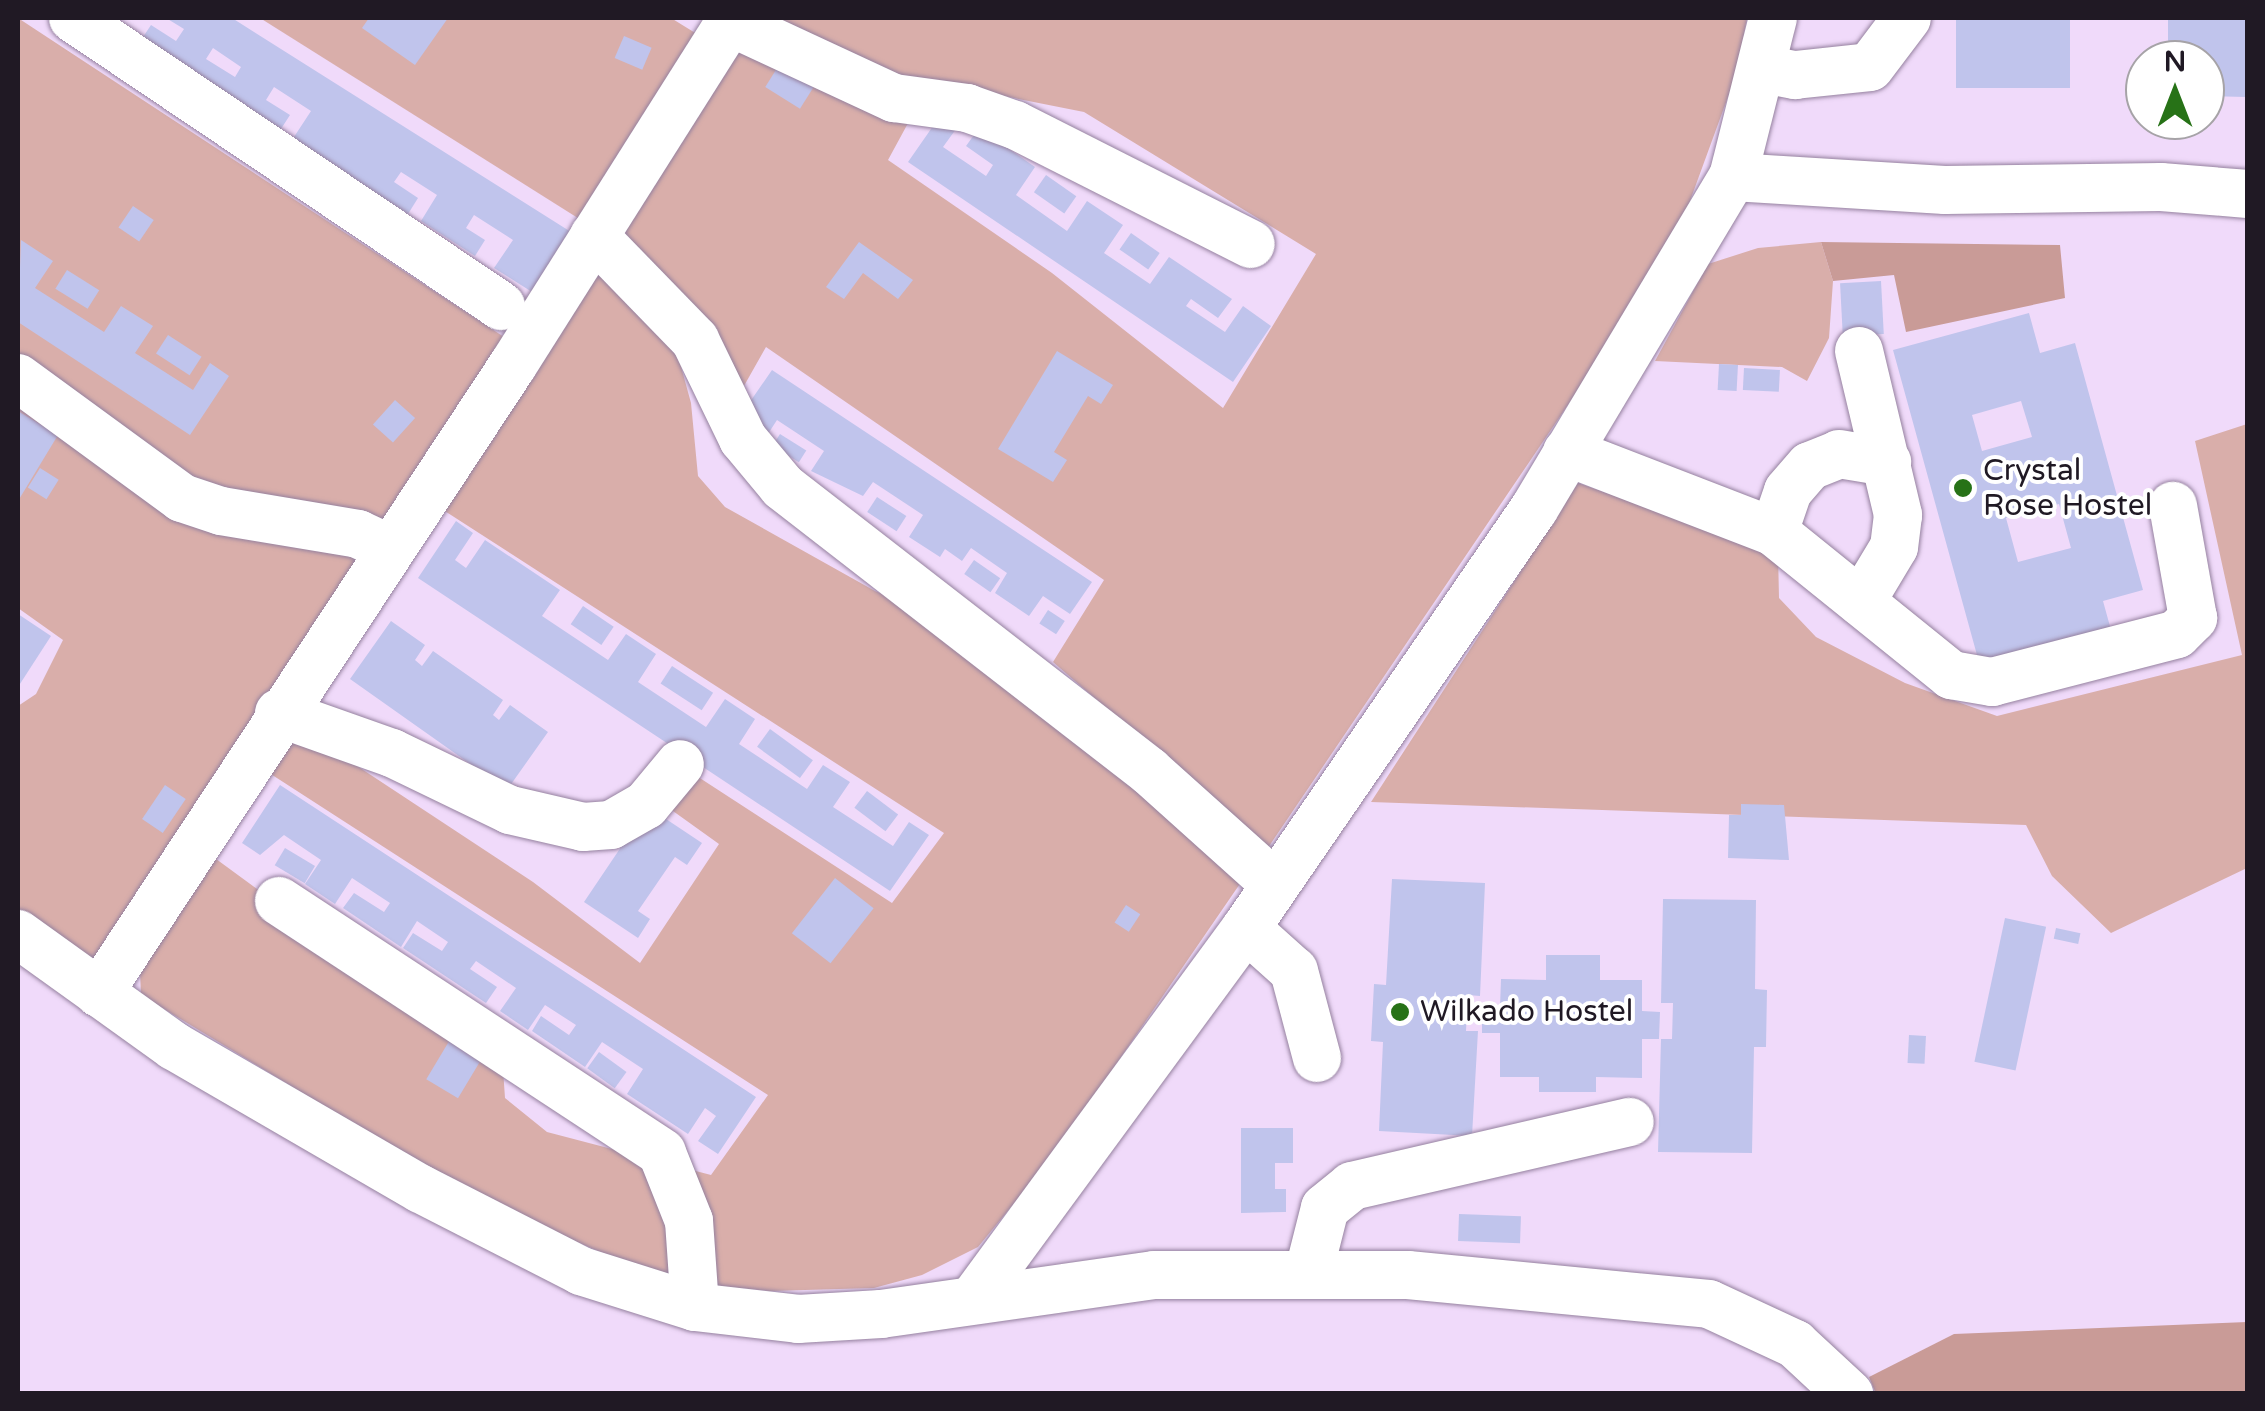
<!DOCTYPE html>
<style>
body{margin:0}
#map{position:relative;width:2265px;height:1411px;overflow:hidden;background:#f0dafa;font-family:"Varela Round",sans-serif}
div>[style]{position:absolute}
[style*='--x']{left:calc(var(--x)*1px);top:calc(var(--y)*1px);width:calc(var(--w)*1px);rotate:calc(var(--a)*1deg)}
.green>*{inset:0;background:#d9aeaa}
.forest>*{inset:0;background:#c99b97}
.building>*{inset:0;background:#c0c4ec;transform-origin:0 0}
.roads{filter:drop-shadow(0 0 2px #95819f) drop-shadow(0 0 2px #95819f)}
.minor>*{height:48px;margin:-24px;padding:0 24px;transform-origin:24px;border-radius:24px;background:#fff}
.dots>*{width:28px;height:28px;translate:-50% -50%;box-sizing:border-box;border:5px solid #fff;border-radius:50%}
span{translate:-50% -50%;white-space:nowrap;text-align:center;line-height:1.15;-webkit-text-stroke:8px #fff;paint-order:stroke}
.poi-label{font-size:30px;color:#201924}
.left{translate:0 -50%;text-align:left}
.frame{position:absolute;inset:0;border:20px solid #201924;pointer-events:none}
.north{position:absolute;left:2125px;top:40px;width:100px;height:100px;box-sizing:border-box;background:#fff;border:2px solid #a6a3a7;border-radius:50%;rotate:0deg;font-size:28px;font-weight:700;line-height:40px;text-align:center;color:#201924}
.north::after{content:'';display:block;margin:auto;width:35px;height:45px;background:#277217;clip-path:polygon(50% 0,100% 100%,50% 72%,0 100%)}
</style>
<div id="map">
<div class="green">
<div style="clip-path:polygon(18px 18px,504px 337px,100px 962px,68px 951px,18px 918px,18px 706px,36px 694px,63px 640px,18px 608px)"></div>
<div style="clip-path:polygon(260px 18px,671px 18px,705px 39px,581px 220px)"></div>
<div style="clip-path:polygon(756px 18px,1747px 18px,1736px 75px,1683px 220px,1603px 353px,1261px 858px,1165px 759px,1053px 662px,1104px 580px,766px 347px,736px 400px,608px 238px,741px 41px,913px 114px,888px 160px,1052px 273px,1223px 408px,1316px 254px,1084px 112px,969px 89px,915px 90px)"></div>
<div style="clip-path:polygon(1821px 242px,1833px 281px,1829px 338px,1807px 381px,1782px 367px,1655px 361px,1708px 264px,1758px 248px)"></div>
<div style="clip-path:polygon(596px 259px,674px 341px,691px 403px,698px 476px,725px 507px,875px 591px,934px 616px,1246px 875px,1053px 1156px,978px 1247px,922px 1275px,874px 1288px,770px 1291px,668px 1281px,477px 1199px,141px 995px,140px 971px,212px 856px,503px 1069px,505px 1098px,547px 1132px,711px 1175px,768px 1095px,263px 769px,292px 723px,533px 882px,640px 963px,719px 844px,659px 801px,689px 771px,892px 903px,944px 833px,437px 506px)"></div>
<div style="clip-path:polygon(2247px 424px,2247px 868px,2111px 933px,2052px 876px,2026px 825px,1371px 802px,1578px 483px,1778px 553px,1779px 598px,1816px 637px,1905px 683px,1997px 716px,2242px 655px,2195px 441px)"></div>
</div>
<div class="forest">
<div style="clip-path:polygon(1821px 242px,2060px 245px,2065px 298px,1906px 332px,1894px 275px,1833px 281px)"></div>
<div style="clip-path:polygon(2247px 1322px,2247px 1393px,1876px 1394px,1869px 1377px,1954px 1334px)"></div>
</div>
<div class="building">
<div style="clip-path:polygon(evenodd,166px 18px,232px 18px,571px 232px,532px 292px,494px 268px,513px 240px,474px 215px,466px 228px,485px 240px,475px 256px,421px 221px,437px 195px,401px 172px,394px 182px,418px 198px,408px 214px,292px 140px,311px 111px,274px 87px,266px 100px,290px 115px,279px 132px,139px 43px,151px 25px,176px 41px,184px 29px,166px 18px,213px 48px,241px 67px,235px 77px,206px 59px,213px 48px)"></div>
<div style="clip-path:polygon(369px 18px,448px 18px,415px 65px,362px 28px)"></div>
<div style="left:1956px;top:18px;width:114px;height:70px"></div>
<div style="clip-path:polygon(2168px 18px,2248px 18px,2246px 97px,2205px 96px,2205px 60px,2168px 60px)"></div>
<div style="left:624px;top:36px;width:30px;height:24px;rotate:23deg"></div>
<div style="left:779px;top:65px;width:41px;height:26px;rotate:32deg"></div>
<div style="clip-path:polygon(947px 106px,964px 118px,943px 147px,986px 176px,993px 165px,966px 146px,979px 128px,1035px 167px,1016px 195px,1067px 231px,1087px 201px,1123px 225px,1104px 253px,1150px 284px,1169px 257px,1232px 299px,1218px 318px,1191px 299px,1186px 306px,1225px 332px,1243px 306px,1271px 326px,1233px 382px,908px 162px)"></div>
<div style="left:1046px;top:175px;width:37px;height:21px;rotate:35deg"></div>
<div style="left:133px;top:206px;width:25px;height:26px;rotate:34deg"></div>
<div style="left:1131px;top:233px;width:35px;height:20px;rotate:35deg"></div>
<div style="clip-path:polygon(21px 240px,53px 261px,35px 288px,104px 332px,121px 306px,153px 326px,135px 353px,193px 390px,210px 363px,229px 376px,190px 435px,18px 322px)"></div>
<div style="clip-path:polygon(859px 242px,913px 280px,898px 299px,863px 273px,844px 299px,826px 287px)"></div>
<div style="left:67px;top:270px;width:38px;height:22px;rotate:32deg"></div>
<div style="left:1881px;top:281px;width:53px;height:41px;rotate:87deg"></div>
<div style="clip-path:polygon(evenodd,2029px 313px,2040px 353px,2075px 343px,2143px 590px,2103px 601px,2111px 630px,1980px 666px,1893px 350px,2029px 313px,2021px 401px,2032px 437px,1982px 451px,1972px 415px,2021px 401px,2029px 313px,2059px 504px,2071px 548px,2018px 562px,2006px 518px,2059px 504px)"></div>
<div style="left:168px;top:335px;width:40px;height:22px;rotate:33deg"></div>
<div style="clip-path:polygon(1057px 351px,1113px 385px,1101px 404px,1088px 396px,1054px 452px,1067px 460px,1053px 482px,998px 449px)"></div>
<div style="left:1719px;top:364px;width:19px;height:26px;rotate:3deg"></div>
<div style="left:1744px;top:368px;width:36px;height:22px;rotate:3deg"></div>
<div style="clip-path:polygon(772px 370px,1092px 582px,1070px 614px,1043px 596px,1029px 616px,995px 593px,1007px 573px,971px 548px,962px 561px,945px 549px,940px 557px,909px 537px,923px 515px,873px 482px,863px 496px,811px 471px,824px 451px,777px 420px,764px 440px,736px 422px)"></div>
<div style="left:395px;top:400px;width:27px;height:33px;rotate:42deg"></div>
<div style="clip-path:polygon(18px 411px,58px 435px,18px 501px)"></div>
<div style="left:780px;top:434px;width:31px;height:14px;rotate:32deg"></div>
<div style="left:40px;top:468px;width:22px;height:23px;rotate:32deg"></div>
<div style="left:877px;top:497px;width:35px;height:18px;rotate:33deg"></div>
<div style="clip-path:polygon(456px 521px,473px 533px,455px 560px,466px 568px,485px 540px,560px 590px,542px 616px,608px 660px,626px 634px,656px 654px,638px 682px,706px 727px,725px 699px,755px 719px,739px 744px,807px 789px,823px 765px,850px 782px,833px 807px,893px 846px,909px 822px,929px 835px,890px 891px,418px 578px)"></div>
<div style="left:974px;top:560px;width:32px;height:17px;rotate:35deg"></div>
<div style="left:583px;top:606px;width:37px;height:22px;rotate:34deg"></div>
<div style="left:1048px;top:610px;width:20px;height:16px;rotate:33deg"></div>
<div style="clip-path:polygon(18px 614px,51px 636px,18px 687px)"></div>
<div style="clip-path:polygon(391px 621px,425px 645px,415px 660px,422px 666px,433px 651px,503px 700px,493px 715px,499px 720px,510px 705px,548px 732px,507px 790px,350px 679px)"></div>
<div style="left:672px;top:666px;width:49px;height:21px;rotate:33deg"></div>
<div style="left:770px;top:729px;width:53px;height:22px;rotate:36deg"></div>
<div style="left:165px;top:785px;width:25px;height:41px;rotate:34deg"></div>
<div style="clip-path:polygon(280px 785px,756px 1097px,718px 1154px,698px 1141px,716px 1116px,705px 1108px,688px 1134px,627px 1094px,643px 1069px,602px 1042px,585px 1067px,532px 1031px,541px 1016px,569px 1035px,576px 1025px,545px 1005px,528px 1030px,500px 1011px,516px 988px,476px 961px,470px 969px,497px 987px,486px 1003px,403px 948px,413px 933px,442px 951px,448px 942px,417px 921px,401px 947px,343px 908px,354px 893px,384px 912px,390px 903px,352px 878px,335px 904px,305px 884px,321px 860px,284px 835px,260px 855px,242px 843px)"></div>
<div style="left:867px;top:791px;width:39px;height:21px;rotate:37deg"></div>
<div style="clip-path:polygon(1741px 804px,1784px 805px,1789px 860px,1728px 858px,1729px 815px,1741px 815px)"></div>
<div style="clip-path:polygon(648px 807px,702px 843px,687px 865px,675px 857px,638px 911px,650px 919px,638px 938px,584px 902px)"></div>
<div style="left:285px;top:848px;width:35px;height:20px;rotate:31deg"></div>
<div style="left:835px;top:878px;width:49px;height:70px;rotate:38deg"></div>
<div style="clip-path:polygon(1392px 879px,1485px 883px,1480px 996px,1468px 995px,1466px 1031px,1478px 1031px,1472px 1136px,1379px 1131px,1383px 1042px,1371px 1041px,1374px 984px,1386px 985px)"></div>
<div style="clip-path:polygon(1663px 899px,1756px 900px,1755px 989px,1767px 990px,1766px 1047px,1754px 1047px,1752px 1153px,1658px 1152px,1661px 1039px,1672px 1039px,1673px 1003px,1661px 1003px)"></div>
<div style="left:1126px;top:905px;width:17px;height:21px;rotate:33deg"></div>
<div style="left:2005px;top:918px;width:42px;height:147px;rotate:12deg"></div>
<div style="left:2056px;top:928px;width:25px;height:11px;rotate:12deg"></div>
<div style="clip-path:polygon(1546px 955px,1600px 955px,1600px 980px,1642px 980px,1642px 1011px,1660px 1012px,1659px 1039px,1642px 1039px,1642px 1078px,1596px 1077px,1596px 1092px,1539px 1092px,1539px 1077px,1500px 1077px,1500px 1033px,1482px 1033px,1482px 1006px,1500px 1007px,1501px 979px,1546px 980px)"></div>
<div style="left:1909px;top:1035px;width:17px;height:28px;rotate:3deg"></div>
<div style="left:451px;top:1038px;width:37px;height:48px;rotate:31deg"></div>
<div style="left:599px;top:1052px;width:34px;height:20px;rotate:36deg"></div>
<div style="clip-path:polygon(1241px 1128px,1293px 1128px,1293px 1163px,1275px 1163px,1275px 1189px,1286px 1189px,1286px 1212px,1241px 1213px)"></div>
<div style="left:1459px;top:1214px;width:62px;height:27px;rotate:2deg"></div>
</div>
<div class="roads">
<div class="minor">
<div style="--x:73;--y:18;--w:516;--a:33.94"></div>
<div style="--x:730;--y:22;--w:181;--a:24.9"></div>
<div style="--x:894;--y:98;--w:74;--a:7.8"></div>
<div style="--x:967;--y:108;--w:51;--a:19.5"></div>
<div style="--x:1015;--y:125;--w:264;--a:26.8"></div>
<div style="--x:1763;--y:69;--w:33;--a:11"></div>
<div style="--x:1795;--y:75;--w:75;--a:-6.1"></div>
<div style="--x:1870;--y:67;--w:61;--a:-52.9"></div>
<div style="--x:1733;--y:177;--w:212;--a:3.5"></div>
<div style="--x:1945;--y:190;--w:216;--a:-0.8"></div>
<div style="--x:2161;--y:187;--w:87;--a:4.6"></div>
<div style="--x:594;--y:236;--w:145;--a:45.8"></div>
<div style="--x:695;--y:340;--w:110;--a:64.1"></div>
<div style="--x:743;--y:439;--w:62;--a:50.2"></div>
<div style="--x:783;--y:487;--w:463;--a:37.8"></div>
<div style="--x:1149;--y:771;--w:169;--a:41.9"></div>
<div style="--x:1859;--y:351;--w:169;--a:76.6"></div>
<div style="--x:1898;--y:515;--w:32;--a:97"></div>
<div style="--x:1894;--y:547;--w:64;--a:121"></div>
<div style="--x:18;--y:378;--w:203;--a:36.2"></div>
<div style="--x:182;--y:498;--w:41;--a:18.4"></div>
<div style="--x:221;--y:511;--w:139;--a:9.5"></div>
<div style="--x:358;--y:534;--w:35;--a:25"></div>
<div style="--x:1567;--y:452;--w:222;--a:21.1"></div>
<div style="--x:1774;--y:532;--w:43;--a:-71.1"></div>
<div style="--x:1788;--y:491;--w:33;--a:-49"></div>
<div style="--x:1810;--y:466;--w:31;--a:-22"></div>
<div style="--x:1839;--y:454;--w:49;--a:9.5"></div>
<div style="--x:1774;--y:532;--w:228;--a:38.9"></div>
<div style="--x:1951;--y:675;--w:42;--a:9.7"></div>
<div style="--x:1992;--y:682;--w:191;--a:-14.5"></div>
<div style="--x:2177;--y:634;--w:23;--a:-45"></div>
<div style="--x:2193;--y:618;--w:114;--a:-100.1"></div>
<div style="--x:279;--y:713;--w:120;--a:19.5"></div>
<div style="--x:392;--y:753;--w:131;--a:25.8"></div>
<div style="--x:510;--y:810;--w:75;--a:13.1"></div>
<div style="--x:583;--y:827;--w:28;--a:-4"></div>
<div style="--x:611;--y:825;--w:40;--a:-29.7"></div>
<div style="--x:646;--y:805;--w:53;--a:-50.3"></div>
<div style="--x:279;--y:901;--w:458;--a:33.3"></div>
<div style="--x:662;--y:1153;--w:73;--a:68.3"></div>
<div style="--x:689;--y:1221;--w:86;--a:86"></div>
<div style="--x:1246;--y:928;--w:64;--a:41.9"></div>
<div style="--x:1294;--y:971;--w:90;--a:75.2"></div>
<div style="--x:18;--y:934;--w:192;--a:35.7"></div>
<div style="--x:174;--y:1046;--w:285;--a:30.1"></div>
<div style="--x:421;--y:1189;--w:180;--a:27.1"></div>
<div style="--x:581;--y:1271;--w:120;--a:17.5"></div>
<div style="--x:695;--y:1307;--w:104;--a:6.6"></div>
<div style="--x:798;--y:1319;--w:83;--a:-3.4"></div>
<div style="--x:881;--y:1314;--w:276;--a:-8.1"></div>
<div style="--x:1154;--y:1275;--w:254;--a:0"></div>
<div style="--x:1408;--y:1275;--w:302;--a:5.5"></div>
<div style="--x:1709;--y:1304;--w:95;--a:24.9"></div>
<div style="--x:1795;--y:1344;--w:74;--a:42.8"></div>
<div style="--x:99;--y:993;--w:752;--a:-56.61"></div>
<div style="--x:513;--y:365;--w:410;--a:-57.7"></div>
<div style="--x:1308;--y:1275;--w:69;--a:-75.8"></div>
<div style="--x:1325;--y:1208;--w:35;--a:-39"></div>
<div style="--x:1352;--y:1186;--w:285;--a:-13"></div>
<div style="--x:975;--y:1297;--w:458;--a:-53.7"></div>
<div style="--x:1246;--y:928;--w:508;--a:-55.5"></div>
<div style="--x:1534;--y:509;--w:387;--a:-59.1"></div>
<div style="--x:1733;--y:177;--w:164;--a:-75.9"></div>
</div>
</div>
<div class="dots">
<div style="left:1963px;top:488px;background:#277217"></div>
<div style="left:1400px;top:1012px;background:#277217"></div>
</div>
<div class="poi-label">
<span class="left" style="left:1983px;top:488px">Crystal<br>Rose Hostel</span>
<span class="left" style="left:1420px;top:1012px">Wilkado Hostel</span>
</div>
<div class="frame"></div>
<div class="north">N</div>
</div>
